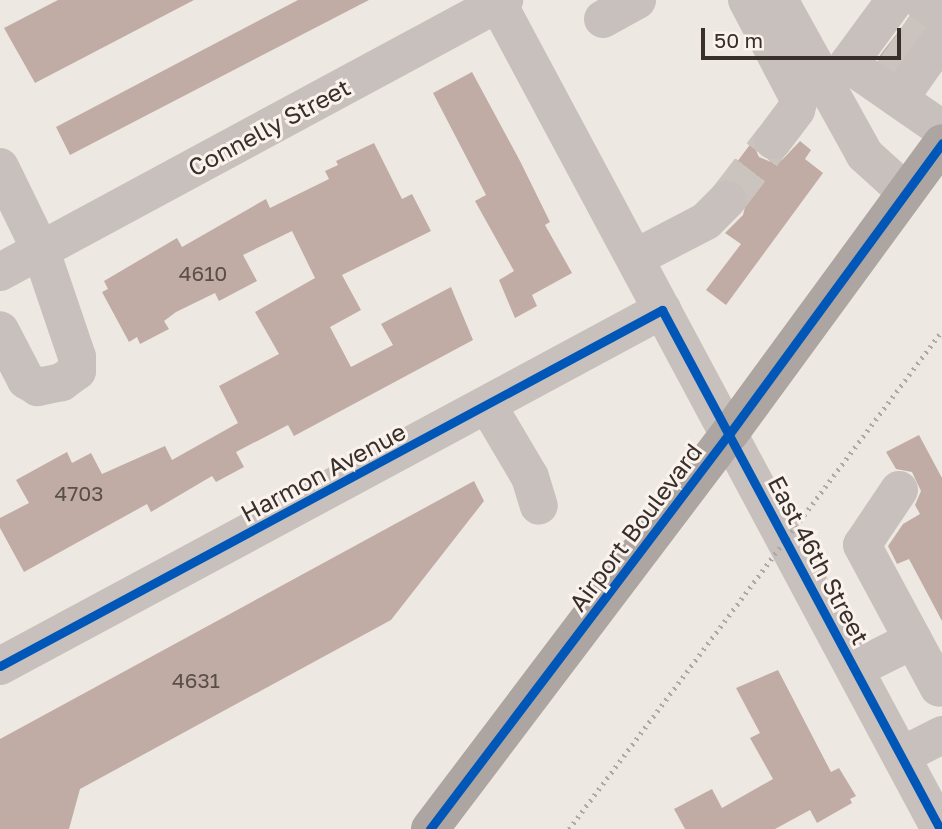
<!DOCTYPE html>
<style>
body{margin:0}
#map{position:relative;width:942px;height:829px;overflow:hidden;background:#eee8e3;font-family:"Golos Text",sans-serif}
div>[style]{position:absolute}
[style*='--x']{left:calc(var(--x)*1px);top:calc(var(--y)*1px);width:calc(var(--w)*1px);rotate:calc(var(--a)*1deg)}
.building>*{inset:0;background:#c1aca5;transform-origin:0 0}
.minor-tunnel>*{height:38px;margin-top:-19px;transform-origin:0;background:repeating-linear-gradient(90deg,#cac3be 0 38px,transparent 0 57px)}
.minor>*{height:38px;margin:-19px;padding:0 19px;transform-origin:19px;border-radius:19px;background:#c7c0bc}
.major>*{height:38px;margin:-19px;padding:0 19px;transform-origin:19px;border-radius:19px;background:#aca5a1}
.rail>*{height:5px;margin-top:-2.5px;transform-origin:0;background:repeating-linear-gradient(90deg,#afa9a6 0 2px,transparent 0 7px)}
.cycleway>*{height:9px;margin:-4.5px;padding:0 4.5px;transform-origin:4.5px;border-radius:4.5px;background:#0057b8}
span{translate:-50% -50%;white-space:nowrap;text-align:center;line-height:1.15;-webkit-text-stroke:6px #faf2ec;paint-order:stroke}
.number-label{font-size:21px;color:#5a4e49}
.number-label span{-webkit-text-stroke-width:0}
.street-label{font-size:24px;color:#382e2a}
.scale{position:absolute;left:701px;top:28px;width:200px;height:32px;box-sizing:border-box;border:4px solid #382e2a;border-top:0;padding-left:9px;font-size:21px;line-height:24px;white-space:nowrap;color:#382e2a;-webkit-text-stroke:5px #faf2ec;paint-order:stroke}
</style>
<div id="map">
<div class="building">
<div style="clip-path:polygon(58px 0,194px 0,35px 83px,4px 28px)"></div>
<div style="clip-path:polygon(298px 0,369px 0,70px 155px,56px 127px)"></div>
<div style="left:909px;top:18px;width:16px;height:51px;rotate:38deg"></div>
<div style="clip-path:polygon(472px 72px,520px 161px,550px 222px,545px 225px,572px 273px,532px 295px,537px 306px,515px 318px,499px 280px,514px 271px,475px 201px,486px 195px,433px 93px)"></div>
<div style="clip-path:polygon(800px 141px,811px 150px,805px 159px,823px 173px,726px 305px,706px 290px,741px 244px,725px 233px,743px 215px,748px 195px,742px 184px,724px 179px,752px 142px,759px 157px,771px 162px,782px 160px)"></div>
<div style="clip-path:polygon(374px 143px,402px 199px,412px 194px,431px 231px,342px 275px,361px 310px,330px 327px,351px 367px,393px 345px,381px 324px,451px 287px,473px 340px,294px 436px,288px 425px,236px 452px,244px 467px,216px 482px,212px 476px,151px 512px,147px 504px,24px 572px,0 528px,0 518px,29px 503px,16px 480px,67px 452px,72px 463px,91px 453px,102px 474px,165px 446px,172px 460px,238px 423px,219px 386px,279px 354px,255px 312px,315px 278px,292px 231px,243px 255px,257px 281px,219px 301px,215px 293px,176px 312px,164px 321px,169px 329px,140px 344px,137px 337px,129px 342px,102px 292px,108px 289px,104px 281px,177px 238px,182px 247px,266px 199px,270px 208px,329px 179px,325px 171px,338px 165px,336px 161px)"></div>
<div style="clip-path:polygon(919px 435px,942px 478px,942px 621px,909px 559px,897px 564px,888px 546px,903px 524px,920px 514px,915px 505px,921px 491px,912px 472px,896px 469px,886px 452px)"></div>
<div style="clip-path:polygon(474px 481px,484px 501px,391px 620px,80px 789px,69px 829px,0 829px,0 739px)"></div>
<div style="clip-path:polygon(778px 670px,831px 772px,839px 768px,856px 796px,850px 799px,852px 803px,817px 823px,810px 810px,775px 829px,685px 829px,674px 809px,712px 789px,722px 808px,773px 779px,750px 738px,760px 733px,736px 688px)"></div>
</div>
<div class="minor-tunnel">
<div style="--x:901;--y:28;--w:30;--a:34"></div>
<div style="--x:882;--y:55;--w:29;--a:35"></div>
<div style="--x:727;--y:200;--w:76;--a:-52.5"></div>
</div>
<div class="minor">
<div style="--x:496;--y:0;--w:940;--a:61.83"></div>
<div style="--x:747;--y:0;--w:112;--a:62.3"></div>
<div style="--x:799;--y:99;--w:11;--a:105"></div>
<div style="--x:796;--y:110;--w:38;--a:127"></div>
<div style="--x:779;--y:0;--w:177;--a:61"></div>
<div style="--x:865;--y:155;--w:55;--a:42.1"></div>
<div style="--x:895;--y:0;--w:79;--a:126.3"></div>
<div style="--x:848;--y:64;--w:114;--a:34.7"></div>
<div style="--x:921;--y:0;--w:26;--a:37"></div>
<div style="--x:603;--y:19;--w:39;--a:-29"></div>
<div style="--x:899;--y:99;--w:75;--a:-54.8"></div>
<div style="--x:0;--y:167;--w:93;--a:64"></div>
<div style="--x:41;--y:251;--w:112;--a:71.2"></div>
<div style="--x:77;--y:357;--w:14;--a:90"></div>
<div style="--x:77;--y:371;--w:19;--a:144"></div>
<div style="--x:62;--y:382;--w:25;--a:168"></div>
<div style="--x:38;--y:387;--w:14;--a:-150"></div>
<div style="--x:26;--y:380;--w:56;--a:-117.5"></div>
<div style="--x:635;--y:258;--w:80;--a:-27.5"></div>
<div style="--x:706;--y:221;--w:30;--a:-45"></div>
<div style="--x:0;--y:272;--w:573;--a:-28.35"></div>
<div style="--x:488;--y:406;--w:82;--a:59.4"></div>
<div style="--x:530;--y:477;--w:30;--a:73"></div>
<div style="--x:899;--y:490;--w:66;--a:123.9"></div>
<div style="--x:862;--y:545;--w:162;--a:61.7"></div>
<div style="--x:0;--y:666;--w:752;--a:-28.27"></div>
<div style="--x:855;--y:669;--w:65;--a:-26.6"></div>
<div style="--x:901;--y:756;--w:46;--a:-27.1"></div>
</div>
<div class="major">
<div style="--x:430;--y:829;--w:497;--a:-52.9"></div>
<div style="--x:730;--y:433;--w:359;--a:-53.8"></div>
</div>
<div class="rail">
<div style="--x:569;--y:829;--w:622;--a:-53.17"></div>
</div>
<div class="cycleway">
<div style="--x:0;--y:666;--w:752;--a:-28.27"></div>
<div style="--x:662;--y:310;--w:589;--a:61.82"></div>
<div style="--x:430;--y:829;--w:497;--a:-52.9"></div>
<div style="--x:730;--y:433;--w:359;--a:-53.8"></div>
</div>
<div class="number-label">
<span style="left:203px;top:273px">4610</span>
<span style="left:79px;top:493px">4703</span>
<span style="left:196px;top:680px">4631</span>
</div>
<div class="street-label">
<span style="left:269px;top:127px;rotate:-28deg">Connelly Street</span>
<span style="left:323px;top:472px;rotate:-28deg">Harmon Avenue</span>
<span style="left:635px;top:527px;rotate:-53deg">Airport Boulevard</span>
<span style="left:819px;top:560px;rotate:62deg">East 46th Street</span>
</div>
<div class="scale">50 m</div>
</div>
